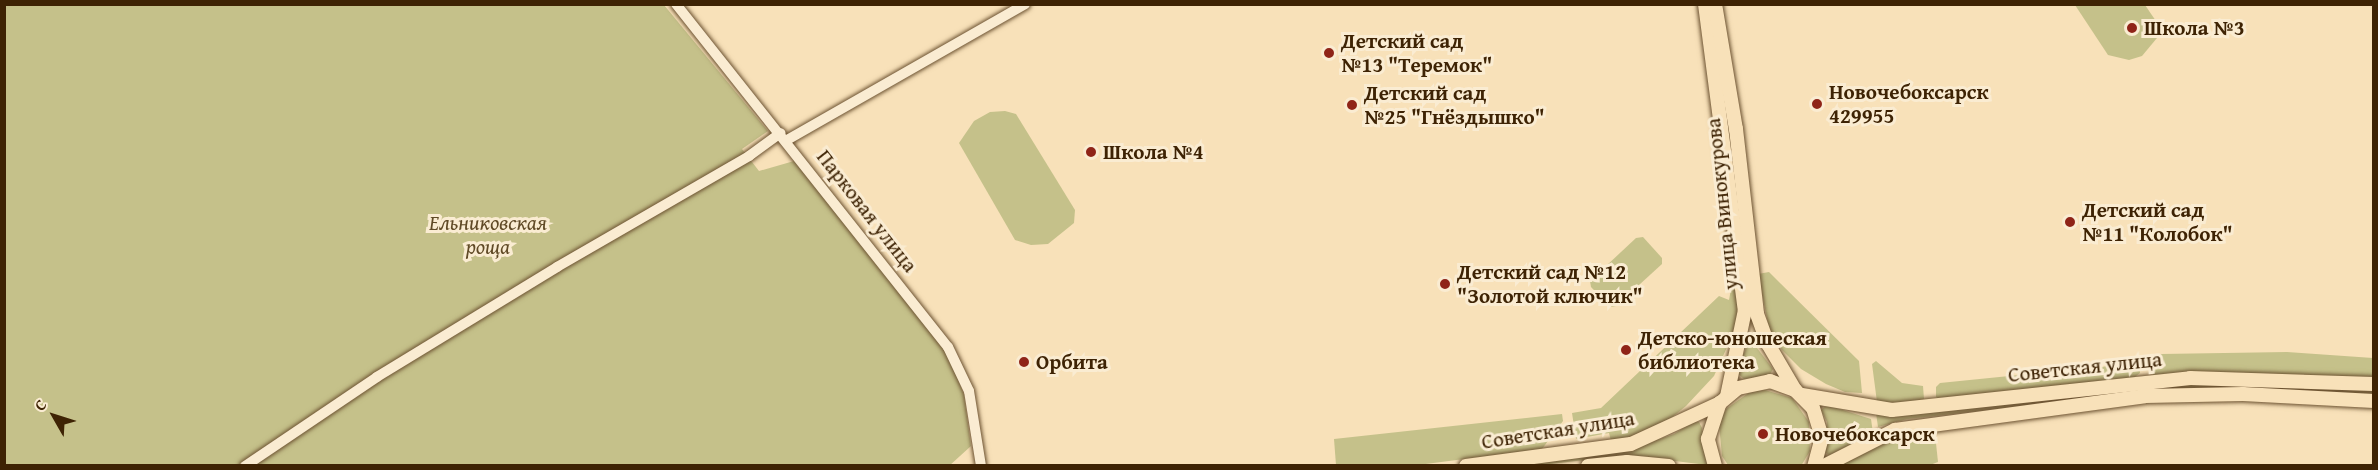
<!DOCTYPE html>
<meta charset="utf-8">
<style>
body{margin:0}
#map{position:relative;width:2378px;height:470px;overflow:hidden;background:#f8e1b9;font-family:"Gentium Book Plus",serif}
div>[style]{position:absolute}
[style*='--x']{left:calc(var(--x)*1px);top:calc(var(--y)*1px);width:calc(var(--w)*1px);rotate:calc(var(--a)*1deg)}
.green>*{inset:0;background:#c5c18a}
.roads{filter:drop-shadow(0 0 2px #6c5231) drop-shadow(0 0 2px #6c5231)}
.minor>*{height:10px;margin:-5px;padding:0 5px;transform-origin:5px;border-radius:5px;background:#faecd2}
.major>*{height:14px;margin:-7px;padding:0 7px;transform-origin:7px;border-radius:7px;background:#f8e1b9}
.dots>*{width:16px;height:16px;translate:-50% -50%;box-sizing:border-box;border:3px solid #faecd2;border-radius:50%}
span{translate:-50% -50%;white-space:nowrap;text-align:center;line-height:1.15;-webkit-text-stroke:6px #faecd2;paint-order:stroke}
.poi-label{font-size:21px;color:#3e2304;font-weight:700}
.left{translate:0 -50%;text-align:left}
.street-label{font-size:21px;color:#3e2304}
.park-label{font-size:21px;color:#604a26;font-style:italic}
.frame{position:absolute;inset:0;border:6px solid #3e2304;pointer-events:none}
.north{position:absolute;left:24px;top:386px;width:60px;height:60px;-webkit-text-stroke:4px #faecd2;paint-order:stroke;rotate:309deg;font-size:16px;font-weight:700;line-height:24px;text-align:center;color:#3e2304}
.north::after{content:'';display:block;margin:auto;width:21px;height:27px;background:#3e2304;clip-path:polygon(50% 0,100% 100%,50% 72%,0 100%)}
</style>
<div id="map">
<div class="green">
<div style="clip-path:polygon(4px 5px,664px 5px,768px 131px,742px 149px,759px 171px,794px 161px,948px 353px,964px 395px,971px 446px,949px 466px,5px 465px)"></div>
<div style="clip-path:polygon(2075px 5px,2145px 5px,2160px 27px,2157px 38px,2142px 56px,2129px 60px,2108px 55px)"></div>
<div style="clip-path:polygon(1005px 111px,1016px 114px,1075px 210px,1074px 223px,1048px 244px,1031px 245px,1015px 240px,959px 143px,974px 121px,990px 112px)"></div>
<div style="clip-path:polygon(1643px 237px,1662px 258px,1662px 264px,1616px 306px,1610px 307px,1591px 287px,1590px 281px,1636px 238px)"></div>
<div style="clip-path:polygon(1769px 272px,1859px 361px,1862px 393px,1845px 392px,1826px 384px,1801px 369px,1782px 350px,1770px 333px,1758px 274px)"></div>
<div style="clip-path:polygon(1732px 284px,1740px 284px,1740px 305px,1733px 334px,1714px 376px,1686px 406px,1671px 418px,1632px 436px,1611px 441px,1609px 433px,1576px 439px,1572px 413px,1601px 408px,1719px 296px,1729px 300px)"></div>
<div style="clip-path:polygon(1754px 344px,1773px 369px,1769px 376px,1744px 379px,1736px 372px,1746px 348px)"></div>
<div style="clip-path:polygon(2287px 352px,2373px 358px,2373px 380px,2254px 373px,2153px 376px,2152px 361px,2161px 354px)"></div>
<div style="clip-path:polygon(1876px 361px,1902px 383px,1923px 386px,1924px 399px,1918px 404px,1877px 402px,1872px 364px)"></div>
<div style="clip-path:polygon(2139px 363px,2140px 373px,2132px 379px,1942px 401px,1936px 397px,1936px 387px,1940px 383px)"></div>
<div style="clip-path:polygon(2190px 384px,2373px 390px,2374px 395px,2152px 391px,2152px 386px)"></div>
<div style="clip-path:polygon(2138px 387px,2138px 393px,1907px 419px,1878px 427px,1876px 413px)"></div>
<div style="clip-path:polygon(1765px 390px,1792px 398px,1809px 422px,1810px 451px,1801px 466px,1728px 465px,1722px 456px,1719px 424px,1726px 409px,1750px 392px)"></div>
<div style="clip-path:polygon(1827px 405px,1871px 419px,1873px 433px,1831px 457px,1824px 451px,1827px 422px,1821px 410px)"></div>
<div style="clip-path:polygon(1562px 414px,1563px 421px,1542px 449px,1418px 465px,1336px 465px,1334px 439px)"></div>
<div style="clip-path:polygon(1693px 422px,1699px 422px,1702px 428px,1707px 465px,1627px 455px,1542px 465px,1504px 466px,1628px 450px,1674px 434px)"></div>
<div style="clip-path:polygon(1918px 428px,1935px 434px,1938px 462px,1930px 465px,1841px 466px,1870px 443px)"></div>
</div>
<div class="roads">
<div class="minor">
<div style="--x:676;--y:4;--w:438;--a:51.6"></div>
<div style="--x:948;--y:347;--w:49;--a:64.5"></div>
<div style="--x:969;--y:391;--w:76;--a:80.9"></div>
<div style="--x:787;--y:140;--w:274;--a:-29.7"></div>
<div style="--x:245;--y:466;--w:159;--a:-34"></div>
<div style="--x:377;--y:377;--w:211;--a:-31.4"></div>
<div style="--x:557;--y:267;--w:222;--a:-30"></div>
<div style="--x:749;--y:156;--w:39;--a:-36"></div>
</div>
<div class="major">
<div style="--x:1705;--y:4;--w:309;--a:82.6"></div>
<div style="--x:1745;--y:310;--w:88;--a:101.8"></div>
<div style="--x:1715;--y:4;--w:127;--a:80.5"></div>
<div style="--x:1736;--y:129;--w:186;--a:83.5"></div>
<div style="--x:1757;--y:314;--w:32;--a:70"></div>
<div style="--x:1768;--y:344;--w:53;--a:59.6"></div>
<div style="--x:1802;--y:395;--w:91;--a:9.5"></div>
<div style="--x:1892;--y:410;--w:300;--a:-6.1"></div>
<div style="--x:2190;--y:378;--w:184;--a:1.9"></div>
<div style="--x:1466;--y:466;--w:166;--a:-7.6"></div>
<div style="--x:1631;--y:444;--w:98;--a:-24.7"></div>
<div style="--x:1588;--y:466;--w:39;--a:-6"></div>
<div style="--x:1627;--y:462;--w:42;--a:5.4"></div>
<div style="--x:1715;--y:466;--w:28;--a:-105"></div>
<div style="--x:1708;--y:439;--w:38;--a:-72"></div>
<div style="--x:1720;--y:403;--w:23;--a:-40"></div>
<div style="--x:1738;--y:388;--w:33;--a:-12"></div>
<div style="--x:1770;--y:381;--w:27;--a:20"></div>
<div style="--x:1795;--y:390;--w:25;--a:45"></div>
<div style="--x:1813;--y:408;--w:30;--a:73"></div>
<div style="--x:1822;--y:437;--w:30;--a:105"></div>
<div style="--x:1824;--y:466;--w:80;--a:-26.9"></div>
<div style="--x:1895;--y:430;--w:252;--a:-7.7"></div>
<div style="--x:2145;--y:396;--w:98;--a:-1.2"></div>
<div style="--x:2243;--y:394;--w:131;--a:3.1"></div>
</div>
</div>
<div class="dots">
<div style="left:2132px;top:28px;background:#8f2418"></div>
<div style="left:1329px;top:53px;background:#8f2418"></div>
<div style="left:1817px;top:104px;background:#8f2418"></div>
<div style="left:1352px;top:105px;background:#8f2418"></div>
<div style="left:1091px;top:152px;background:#8f2418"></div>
<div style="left:2070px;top:222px;background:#8f2418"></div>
<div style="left:1445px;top:284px;background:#8f2418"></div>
<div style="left:1626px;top:350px;background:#8f2418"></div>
<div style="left:1024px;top:362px;background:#8f2418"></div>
<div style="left:1763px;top:434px;background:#8f2418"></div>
</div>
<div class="poi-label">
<span class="left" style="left:2144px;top:28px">Школа №3</span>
<span class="left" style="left:1341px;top:53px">Детский сад<br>№13 "Теремок"</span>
<span class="left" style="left:1829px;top:104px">Новочебоксарск<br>429955</span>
<span class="left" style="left:1364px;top:105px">Детский сад<br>№25 "Гнёздышко"</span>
<span class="left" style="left:1103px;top:152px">Школа №4</span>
<span class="left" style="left:2082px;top:222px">Детский сад<br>№11 "Колобок"</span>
<span class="left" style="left:1457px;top:284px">Детский сад №12<br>"Золотой ключик"</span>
<span class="left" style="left:1638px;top:350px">Детско-юношеская<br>библиотека</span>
<span class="left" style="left:1036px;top:362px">Орбита</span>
<span class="left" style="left:1775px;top:434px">Новочебоксарск</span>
</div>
<div class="street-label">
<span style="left:1722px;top:204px;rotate:-96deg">улица Винокурова</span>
<span style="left:867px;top:211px;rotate:52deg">Парковая улица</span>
<span style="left:2085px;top:367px;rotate:-6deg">Советская улица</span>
<span style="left:1558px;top:430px;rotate:-9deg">Советская улица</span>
</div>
<div class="park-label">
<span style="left:488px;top:235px">Ельниковская<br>роща</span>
</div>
<div class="frame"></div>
<div class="north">С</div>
</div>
